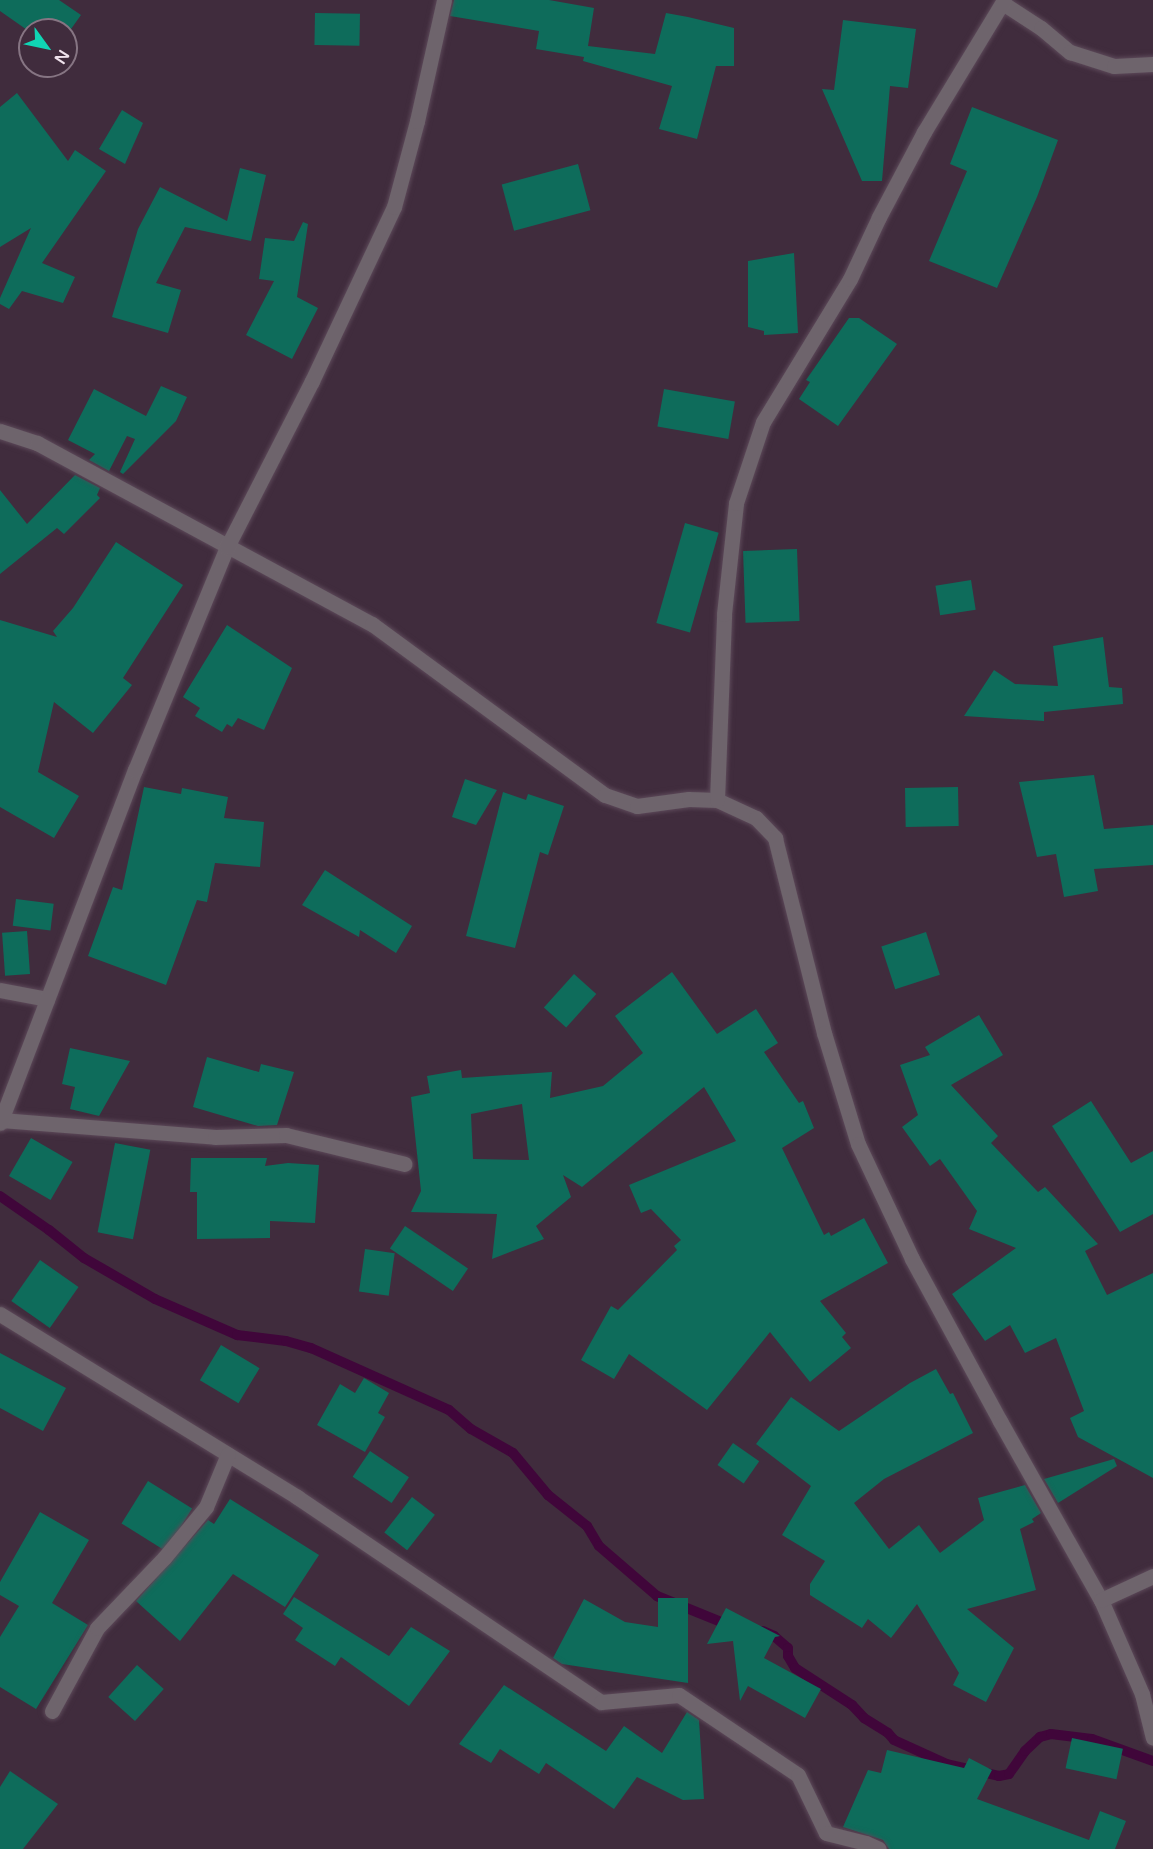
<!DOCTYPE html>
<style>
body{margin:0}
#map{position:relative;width:1153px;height:1849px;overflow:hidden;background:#402c3d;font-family:"Varela Round",sans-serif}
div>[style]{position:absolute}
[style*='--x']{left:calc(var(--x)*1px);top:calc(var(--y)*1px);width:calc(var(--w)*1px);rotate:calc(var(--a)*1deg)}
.stream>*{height:10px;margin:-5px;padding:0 5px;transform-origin:5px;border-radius:5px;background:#40063a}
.building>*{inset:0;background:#0e6c5b;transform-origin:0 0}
.roads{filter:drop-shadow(0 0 2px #5c4959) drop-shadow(0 0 2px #5c4959)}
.minor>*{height:15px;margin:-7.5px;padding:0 7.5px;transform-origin:7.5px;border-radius:7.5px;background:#6e646c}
span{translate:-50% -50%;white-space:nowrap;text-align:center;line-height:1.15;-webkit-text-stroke:4.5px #402c3d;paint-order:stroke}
.north{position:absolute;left:18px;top:18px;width:60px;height:60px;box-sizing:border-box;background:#402c3d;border:2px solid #867583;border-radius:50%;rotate:123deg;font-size:16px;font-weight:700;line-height:24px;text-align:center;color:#efe2ec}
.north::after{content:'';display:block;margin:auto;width:21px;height:27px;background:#10d5b4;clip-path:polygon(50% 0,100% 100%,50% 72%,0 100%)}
</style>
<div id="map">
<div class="stream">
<div style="--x:0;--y:1196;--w:60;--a:34.8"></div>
<div style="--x:49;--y:1230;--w:45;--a:38.7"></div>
<div style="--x:84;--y:1258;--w:82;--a:30"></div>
<div style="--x:155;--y:1299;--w:90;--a:23.7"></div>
<div style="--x:237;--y:1335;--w:49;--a:7"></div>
<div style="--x:286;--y:1341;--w:26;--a:16"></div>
<div style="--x:311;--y:1348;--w:151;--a:24.2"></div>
<div style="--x:449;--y:1410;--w:29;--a:41"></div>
<div style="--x:471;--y:1429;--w:48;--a:29.7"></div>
<div style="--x:513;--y:1453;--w:55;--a:50.2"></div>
<div style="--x:548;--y:1495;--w:50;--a:38.5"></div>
<div style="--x:587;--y:1526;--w:23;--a:59"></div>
<div style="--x:599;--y:1546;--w:77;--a:40.8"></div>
<div style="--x:657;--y:1596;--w:69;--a:22.1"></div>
<div style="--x:721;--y:1622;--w:12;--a:5"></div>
<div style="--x:763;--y:1631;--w:12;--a:24"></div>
<div style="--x:774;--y:1636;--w:18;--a:41"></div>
<div style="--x:788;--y:1648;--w:8;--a:90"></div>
<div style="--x:788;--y:1656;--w:14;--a:60"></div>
<div style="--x:795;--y:1668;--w:68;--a:33"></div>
<div style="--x:852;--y:1705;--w:18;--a:47"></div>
<div style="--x:864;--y:1718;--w:28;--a:32"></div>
<div style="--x:888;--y:1733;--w:9;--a:49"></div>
<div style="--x:894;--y:1740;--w:58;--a:24.4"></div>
<div style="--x:947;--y:1764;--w:53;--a:13"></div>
<div style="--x:999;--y:1776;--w:10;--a:-11"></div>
<div style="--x:1009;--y:1774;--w:28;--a:-55"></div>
<div style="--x:1025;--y:1751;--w:21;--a:-43"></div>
<div style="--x:1040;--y:1737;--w:11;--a:-15"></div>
<div style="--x:1051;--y:1734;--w:41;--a:7"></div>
<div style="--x:1092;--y:1739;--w:65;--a:19.8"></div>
</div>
<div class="building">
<div style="clip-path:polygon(0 0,59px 0,81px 15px,66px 36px,66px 30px,30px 32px,0 11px)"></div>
<div style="clip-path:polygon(454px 0,549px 0,594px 8px,588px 46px,655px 54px,666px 13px,688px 17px,734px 28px,734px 66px,716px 66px,697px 139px,659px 129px,672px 86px,583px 61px,584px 57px,536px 49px,539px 31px,450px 16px)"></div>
<div style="left:315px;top:13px;width:45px;height:32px;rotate:1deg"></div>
<div style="clip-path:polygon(843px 20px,916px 29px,908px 88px,890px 86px,882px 181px,862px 181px,822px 89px,834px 90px)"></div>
<div style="clip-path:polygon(17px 93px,68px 161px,75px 150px,106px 171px,42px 263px,75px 277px,63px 303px,22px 291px,9px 309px,0 304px,0 298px,31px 228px,0 247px,0 107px)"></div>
<div style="clip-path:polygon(972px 107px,1058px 140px,1037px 197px,997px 288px,929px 261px,967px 171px,950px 164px)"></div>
<div style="clip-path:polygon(122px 110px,143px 123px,125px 164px,99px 149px)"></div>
<div style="left:578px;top:164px;width:48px;height:79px;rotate:75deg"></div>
<div style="clip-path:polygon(240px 168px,266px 175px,251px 241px,185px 227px,156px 283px,181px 290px,168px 333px,112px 317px,138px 229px,160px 187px,227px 221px)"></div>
<div style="clip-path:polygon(303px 222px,308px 224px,297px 297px,318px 308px,292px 359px,246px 335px,274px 281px,259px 279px,265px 238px,294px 241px)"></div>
<div style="clip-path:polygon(794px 253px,798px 333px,764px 335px,764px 331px,748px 327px,748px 261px)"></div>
<div style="clip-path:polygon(849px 318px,859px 318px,897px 344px,838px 426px,799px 399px,810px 382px,806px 380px)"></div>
<div style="clip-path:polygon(161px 386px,187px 397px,176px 421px,123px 474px,120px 472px,135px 439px,127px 436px,109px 471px,89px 460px,95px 454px,68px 440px,94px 389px,146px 416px)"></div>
<div style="left:664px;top:389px;width:72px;height:38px;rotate:10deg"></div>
<div style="clip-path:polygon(75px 475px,100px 488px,97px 495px,100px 498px,64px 534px,57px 528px,0 574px,0 490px,27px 524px)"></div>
<div style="left:685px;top:523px;width:35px;height:104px;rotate:16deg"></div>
<div style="clip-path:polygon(116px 542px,183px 585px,123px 678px,132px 685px,93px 733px,54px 702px,38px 772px,79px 796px,54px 838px,0 807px,0 620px,57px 637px,53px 631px,73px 608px)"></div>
<div style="left:797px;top:549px;width:72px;height:54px;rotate:88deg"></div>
<div style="left:971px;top:580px;width:30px;height:36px;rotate:81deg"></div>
<div style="clip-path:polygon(227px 625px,292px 668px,264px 730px,238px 718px,232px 727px,227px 724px,222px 732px,195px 716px,200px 708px,183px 697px)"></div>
<div style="clip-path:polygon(1103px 637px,1109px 687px,1122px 688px,1123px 704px,1044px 712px,1044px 721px,964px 716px,994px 670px,1015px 684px,1058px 686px,1053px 646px)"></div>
<div style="clip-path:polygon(1094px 775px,1104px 829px,1153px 825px,1153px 865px,1094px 869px,1098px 891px,1064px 897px,1056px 854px,1037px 857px,1019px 782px)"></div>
<div style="clip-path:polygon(465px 779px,497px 790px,476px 825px,452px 817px)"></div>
<div style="clip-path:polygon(144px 787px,181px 794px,182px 788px,228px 797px,224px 818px,264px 822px,260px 867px,215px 863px,207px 902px,197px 900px,166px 985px,88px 956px,113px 887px,122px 890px)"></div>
<div style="left:958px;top:787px;width:39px;height:53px;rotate:89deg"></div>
<div style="clip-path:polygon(503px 792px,526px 800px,528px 794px,564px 806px,548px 855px,540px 852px,515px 948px,466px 936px)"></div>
<div style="clip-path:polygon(325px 870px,412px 926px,396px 953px,360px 930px,359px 937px,302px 905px)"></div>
<div style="left:16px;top:899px;width:38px;height:27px;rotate:7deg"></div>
<div style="left:27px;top:931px;width:43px;height:25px;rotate:86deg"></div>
<div style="left:926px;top:932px;width:45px;height:47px;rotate:72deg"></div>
<div style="clip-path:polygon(evenodd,672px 972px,717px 1034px,756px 1009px,778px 1043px,764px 1052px,799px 1103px,803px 1101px,814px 1128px,782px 1148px,824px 1235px,829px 1232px,831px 1236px,864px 1218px,888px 1263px,820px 1301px,846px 1333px,842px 1337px,851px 1348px,810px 1382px,770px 1332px,707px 1410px,629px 1354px,614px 1379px,581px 1360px,611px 1306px,618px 1310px,677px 1250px,674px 1246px,681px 1240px,651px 1209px,641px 1213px,629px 1185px,736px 1141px,704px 1087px,582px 1187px,563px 1175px,571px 1197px,536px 1226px,544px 1239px,492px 1259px,497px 1214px,411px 1212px,421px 1191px,411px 1097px,430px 1093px,427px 1076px,461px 1070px,462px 1078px,552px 1072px,550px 1098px,603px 1086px,643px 1053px,615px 1016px,672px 972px,522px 1104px,529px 1160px,473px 1159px,471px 1114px,522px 1104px)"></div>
<div style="left:574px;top:974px;width:30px;height:45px;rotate:42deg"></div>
<div style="clip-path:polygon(979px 1015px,1003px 1055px,951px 1085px,998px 1136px,991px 1143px,1038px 1192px,1045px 1187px,1098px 1244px,1085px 1251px,1107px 1295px,1153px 1273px,1153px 1478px,1078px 1437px,1070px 1418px,1084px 1411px,1056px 1338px,1025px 1353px,1010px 1325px,985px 1341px,952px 1294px,1016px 1248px,969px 1229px,977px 1211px,940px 1159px,930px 1166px,902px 1127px,918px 1115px,900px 1065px,930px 1055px,925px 1047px)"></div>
<div style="clip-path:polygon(70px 1048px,130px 1061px,99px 1116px,70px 1109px,75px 1087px,62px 1084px)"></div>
<div style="clip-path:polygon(207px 1057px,259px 1072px,261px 1064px,294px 1072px,277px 1125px,258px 1126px,193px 1107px)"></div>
<div style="clip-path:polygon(1091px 1101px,1131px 1163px,1153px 1151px,1153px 1214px,1120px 1232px,1052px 1126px)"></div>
<div style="left:31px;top:1138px;width:48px;height:44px;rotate:30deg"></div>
<div style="left:115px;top:1143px;width:36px;height:91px;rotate:11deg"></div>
<div style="clip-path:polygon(191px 1158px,267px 1158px,265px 1166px,288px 1163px,319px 1165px,315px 1223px,270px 1221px,270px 1238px,197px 1239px,197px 1192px,190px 1192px)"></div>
<div style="left:405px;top:1226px;width:76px;height:27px;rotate:34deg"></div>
<div style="left:365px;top:1249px;width:30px;height:43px;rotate:8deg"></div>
<div style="left:40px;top:1260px;width:47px;height:50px;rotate:35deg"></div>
<div style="left:221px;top:1345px;width:45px;height:41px;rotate:31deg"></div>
<div style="clip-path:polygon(0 1353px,66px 1388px,43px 1431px,0 1408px)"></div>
<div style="clip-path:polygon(936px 1369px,950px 1394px,953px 1393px,973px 1433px,884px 1479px,854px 1503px,889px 1549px,919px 1525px,940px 1553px,984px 1520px,978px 1498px,1025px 1485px,1041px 1513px,1032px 1519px,1034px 1522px,1020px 1529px,1036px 1590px,967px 1609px,1014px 1648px,986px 1702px,953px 1685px,959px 1673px,917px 1604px,891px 1638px,868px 1619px,862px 1628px,810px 1595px,810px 1584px,825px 1561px,782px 1535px,811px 1486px,756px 1444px,791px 1397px,839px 1431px,910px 1383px)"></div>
<div style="clip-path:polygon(364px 1378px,389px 1393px,378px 1413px,385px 1417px,365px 1452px,317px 1425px,340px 1384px,355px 1393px)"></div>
<div style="left:733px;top:1443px;width:32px;height:27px;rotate:35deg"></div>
<div style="left:370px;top:1451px;width:47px;height:31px;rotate:34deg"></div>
<div style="clip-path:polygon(1114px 1459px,1117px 1466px,1058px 1503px,1044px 1479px)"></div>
<div style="left:148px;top:1481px;width:52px;height:50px;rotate:32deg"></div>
<div style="left:412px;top:1497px;width:29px;height:45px;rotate:38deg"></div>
<div style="clip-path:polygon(230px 1499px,319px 1555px,285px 1607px,233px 1574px,180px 1641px,136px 1601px,208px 1520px,214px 1524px)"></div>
<div style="clip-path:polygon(40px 1512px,89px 1540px,52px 1603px,88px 1625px,36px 1709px,0 1687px,0 1637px,19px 1606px,0 1595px,0 1582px)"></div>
<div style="clip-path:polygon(294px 1597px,389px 1656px,411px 1627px,450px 1651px,409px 1706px,341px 1657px,335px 1666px,295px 1640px,303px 1628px,283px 1614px)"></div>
<div style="clip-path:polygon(658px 1598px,688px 1598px,688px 1683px,562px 1664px,553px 1658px,584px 1599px,625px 1622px,658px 1627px)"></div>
<div style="clip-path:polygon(726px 1608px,780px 1636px,775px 1637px,764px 1658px,821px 1689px,805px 1718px,748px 1686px,740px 1701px,733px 1641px,707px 1644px)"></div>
<div style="left:137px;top:1665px;width:36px;height:43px;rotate:42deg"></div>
<div style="clip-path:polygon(504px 1685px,606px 1751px,624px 1726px,662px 1753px,687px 1712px,699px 1720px,704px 1799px,683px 1800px,637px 1777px,614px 1809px,546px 1763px,539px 1774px,500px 1749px,491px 1763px,459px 1744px)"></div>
<div style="left:1072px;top:1738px;width:52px;height:31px;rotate:12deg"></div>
<div style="clip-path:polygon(887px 1750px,964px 1768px,969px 1758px,992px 1770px,977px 1799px,1089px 1840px,1100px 1811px,1126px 1821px,1115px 1849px,889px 1849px,883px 1840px,843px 1827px,868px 1770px,881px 1773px)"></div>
<div style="clip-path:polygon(10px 1771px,58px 1804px,23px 1849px,0 1849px,0 1787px)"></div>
</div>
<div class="roads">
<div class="minor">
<div style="--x:1004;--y:4;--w:44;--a:33"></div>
<div style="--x:1041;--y:28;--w:38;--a:40"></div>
<div style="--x:1070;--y:52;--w:46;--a:17.7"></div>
<div style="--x:1114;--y:66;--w:39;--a:-3"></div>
<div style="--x:0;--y:431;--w:39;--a:18"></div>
<div style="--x:37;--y:443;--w:381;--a:28.4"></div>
<div style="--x:372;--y:624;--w:289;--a:36.3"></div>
<div style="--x:605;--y:795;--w:34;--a:19"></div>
<div style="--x:637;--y:806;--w:52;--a:-7.7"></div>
<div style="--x:689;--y:799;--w:28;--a:2"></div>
<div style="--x:717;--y:800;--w:43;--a:24.8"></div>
<div style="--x:756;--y:818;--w:28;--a:46"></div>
<div style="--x:775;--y:838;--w:201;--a:75.9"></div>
<div style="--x:824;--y:1033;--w:116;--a:73"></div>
<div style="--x:858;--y:1144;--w:127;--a:64.8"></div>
<div style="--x:912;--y:1259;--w:184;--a:61.5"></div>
<div style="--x:1000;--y:1421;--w:206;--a:60.6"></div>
<div style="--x:1101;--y:1600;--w:103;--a:66.4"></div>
<div style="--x:1142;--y:1694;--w:45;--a:76"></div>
<div style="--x:717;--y:800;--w:186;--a:-87.8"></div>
<div style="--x:724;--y:614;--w:112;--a:-83.8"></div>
<div style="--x:736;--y:503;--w:85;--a:-71.6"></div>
<div style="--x:763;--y:422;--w:167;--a:-58.7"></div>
<div style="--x:850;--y:279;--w:68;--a:-64.9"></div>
<div style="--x:879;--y:217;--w:96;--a:-62.1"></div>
<div style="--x:924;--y:132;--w:154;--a:-58.8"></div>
<div style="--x:0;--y:990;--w:48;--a:10.8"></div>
<div style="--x:1;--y:1120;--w:215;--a:4.5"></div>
<div style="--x:215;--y:1137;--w:71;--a:-1.6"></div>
<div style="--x:286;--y:1135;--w:122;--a:13.7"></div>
<div style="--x:0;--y:1123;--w:378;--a:-69.1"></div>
<div style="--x:135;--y:770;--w:241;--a:-67.6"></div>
<div style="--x:227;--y:547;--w:186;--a:-62.9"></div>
<div style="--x:312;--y:381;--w:192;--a:-64.8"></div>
<div style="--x:394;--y:207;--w:89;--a:-75"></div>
<div style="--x:417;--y:121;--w:124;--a:-77.4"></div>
<div style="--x:0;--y:1314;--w:349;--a:31.6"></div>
<div style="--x:297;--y:1497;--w:367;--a:34"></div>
<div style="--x:601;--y:1702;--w:78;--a:-5.1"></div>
<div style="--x:679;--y:1695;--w:143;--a:33.9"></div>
<div style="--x:798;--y:1775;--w:64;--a:64.2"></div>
<div style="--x:826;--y:1833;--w:41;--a:14"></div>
<div style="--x:866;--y:1843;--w:14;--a:25"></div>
<div style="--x:1101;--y:1600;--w:57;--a:-24.8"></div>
<div style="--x:52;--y:1711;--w:94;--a:-61.5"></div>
<div style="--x:97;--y:1628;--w:97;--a:-46.3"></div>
<div style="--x:164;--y:1558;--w:66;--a:-50.5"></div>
<div style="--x:206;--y:1507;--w:57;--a:-67.5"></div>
</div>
</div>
<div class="north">N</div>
</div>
